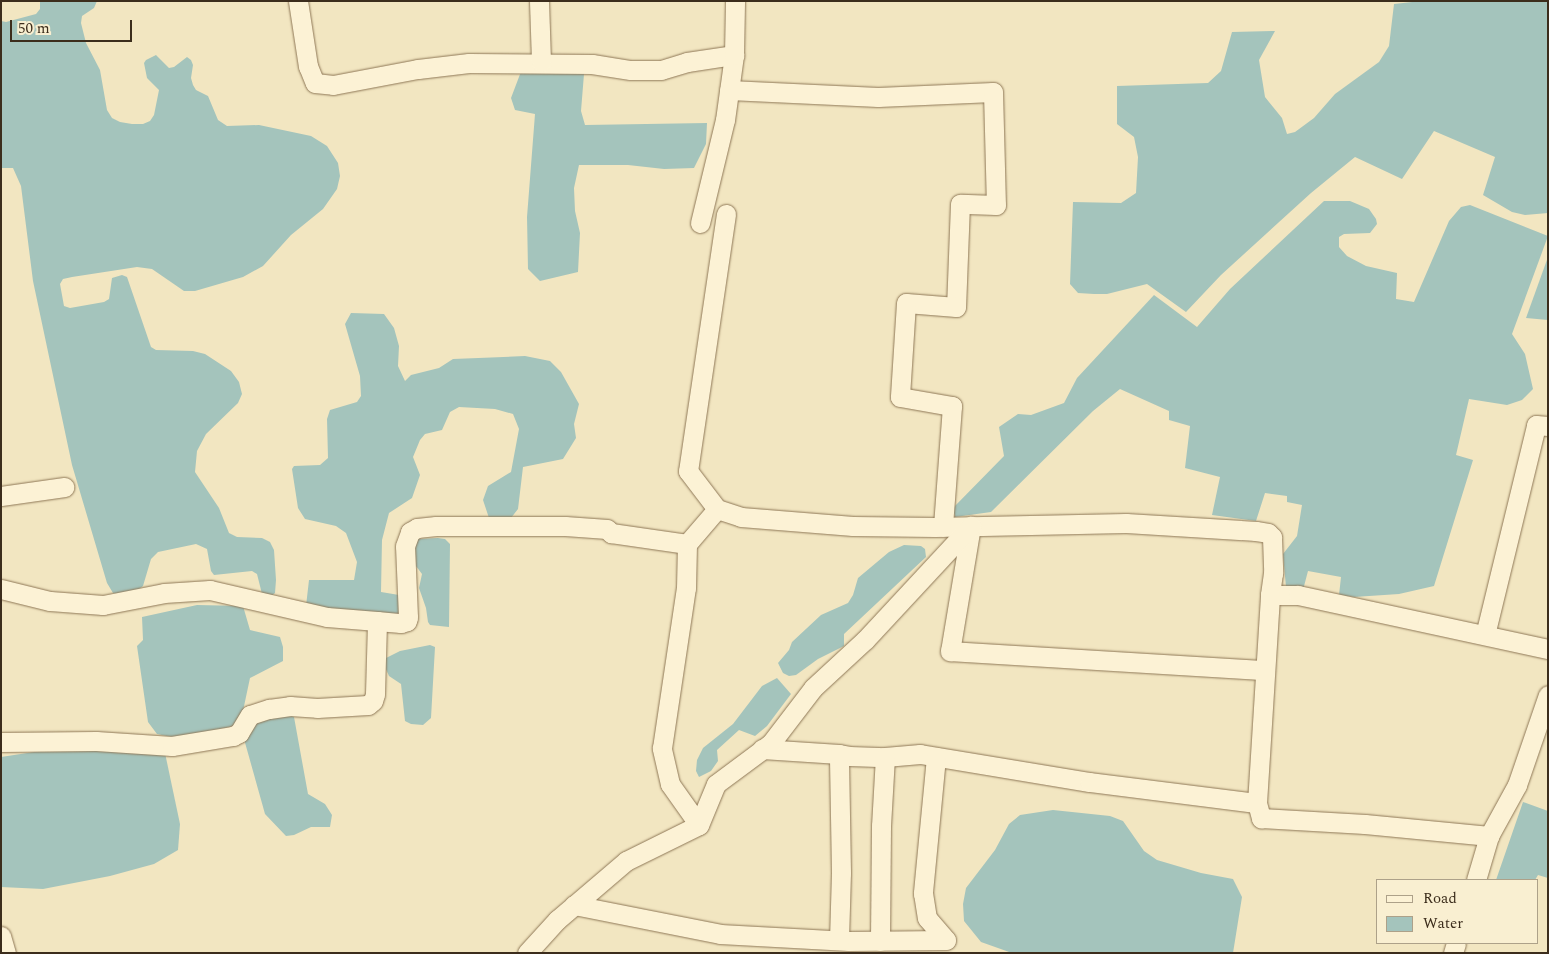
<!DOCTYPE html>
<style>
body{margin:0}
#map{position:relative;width:1549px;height:954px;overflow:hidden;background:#f2e6c1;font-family:Spectral,serif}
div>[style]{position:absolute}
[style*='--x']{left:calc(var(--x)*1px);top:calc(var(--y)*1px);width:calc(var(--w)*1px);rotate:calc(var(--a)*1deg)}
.water>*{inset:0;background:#a4c4bc}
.roads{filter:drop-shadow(0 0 1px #8e7756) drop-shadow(0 0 1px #8e7756)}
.minor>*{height:19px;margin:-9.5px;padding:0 9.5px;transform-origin:9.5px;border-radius:9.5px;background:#fcf2d5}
span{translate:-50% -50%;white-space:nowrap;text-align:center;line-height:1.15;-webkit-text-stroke:4px #f9efd1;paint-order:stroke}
.frame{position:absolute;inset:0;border:2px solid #3c2d1c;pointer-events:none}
.legend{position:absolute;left:1376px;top:879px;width:162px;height:65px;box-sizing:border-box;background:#f9efd1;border:1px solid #ada189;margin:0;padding:6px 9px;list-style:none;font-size:15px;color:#3c2d1c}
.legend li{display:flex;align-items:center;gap:10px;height:25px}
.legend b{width:25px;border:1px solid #ada189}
.scale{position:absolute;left:10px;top:20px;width:122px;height:22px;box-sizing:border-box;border:2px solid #3c2d1c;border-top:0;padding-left:6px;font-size:15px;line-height:18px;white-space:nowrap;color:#3c2d1c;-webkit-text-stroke:4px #f9efd1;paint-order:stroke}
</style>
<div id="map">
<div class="water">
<div style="clip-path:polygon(40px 1px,97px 1px,94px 8px,82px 16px,81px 23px,86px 43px,100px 70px,107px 110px,112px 118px,120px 122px,132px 124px,143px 124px,150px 121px,154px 115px,159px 90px,147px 78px,144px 63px,146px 60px,156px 55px,169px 68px,174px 67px,187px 57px,191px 60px,193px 65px,191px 78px,193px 85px,196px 90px,208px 96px,218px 120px,227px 126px,259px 125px,311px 136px,327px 146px,338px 163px,340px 176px,337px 189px,323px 209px,291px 235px,263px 266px,243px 277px,195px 291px,184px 291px,152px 269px,137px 267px,72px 277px,63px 279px,60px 284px,64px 306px,70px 308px,104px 302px,109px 299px,112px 278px,122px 275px,127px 277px,151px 347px,156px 350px,193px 351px,205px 354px,231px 371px,239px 382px,242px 394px,238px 403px,206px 434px,197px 451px,195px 472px,219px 508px,229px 533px,237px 537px,262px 538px,270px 542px,274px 550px,276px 580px,275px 593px,270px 597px,262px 594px,257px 574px,252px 571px,214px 575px,211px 571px,207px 549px,196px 544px,158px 552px,151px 559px,143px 586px,134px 593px,124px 596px,113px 593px,107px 583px,72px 465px,33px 281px,21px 186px,13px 168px,1px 168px,1px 21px,6px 22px,36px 14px,40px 9px)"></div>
<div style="clip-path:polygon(1421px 1px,1548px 1px,1548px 213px,1525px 215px,1512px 212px,1483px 195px,1495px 157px,1434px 131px,1402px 179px,1355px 157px,1311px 193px,1221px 275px,1186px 312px,1147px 284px,1107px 294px,1094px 294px,1078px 293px,1070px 284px,1073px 202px,1121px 203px,1136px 193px,1138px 157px,1134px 137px,1117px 124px,1117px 86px,1208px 83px,1221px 71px,1232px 32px,1275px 31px,1259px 60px,1265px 97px,1282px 118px,1287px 134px,1295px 132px,1314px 118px,1335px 94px,1379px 62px,1389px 46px,1394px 4px)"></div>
<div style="clip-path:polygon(522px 69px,584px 74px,581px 111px,585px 125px,707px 123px,706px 144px,694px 168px,664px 169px,628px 165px,579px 165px,574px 188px,575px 211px,580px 233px,578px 272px,540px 281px,528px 269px,527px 217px,535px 114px,515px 110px,511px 98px)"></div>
<div style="clip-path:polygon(1324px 201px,1350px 201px,1369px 209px,1376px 219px,1377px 224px,1370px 233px,1344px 234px,1339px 237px,1339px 247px,1347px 256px,1366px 266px,1397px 273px,1396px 299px,1414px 302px,1449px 221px,1461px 207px,1470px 205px,1548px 236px,1512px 334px,1525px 354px,1533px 389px,1522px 400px,1507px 405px,1469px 399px,1456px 455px,1473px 460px,1434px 586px,1399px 594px,1354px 597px,1339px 595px,1341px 577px,1308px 571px,1303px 590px,1286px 587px,1283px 554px,1297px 536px,1302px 505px,1287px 502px,1287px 496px,1265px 493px,1256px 521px,1212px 515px,1220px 477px,1185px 468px,1190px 426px,1169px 420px,1169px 411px,1120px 389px,1093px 411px,991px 512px,955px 517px,953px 508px,1004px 456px,999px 427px,1018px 414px,1031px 415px,1064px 403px,1077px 378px,1154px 295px,1197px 327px,1230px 289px)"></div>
<div style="clip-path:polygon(1548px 257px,1548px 320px,1526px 318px)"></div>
<div style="clip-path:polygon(351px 313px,384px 314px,394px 328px,399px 346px,398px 366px,405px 381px,411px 375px,439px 368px,453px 359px,525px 356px,550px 361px,561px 372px,579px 404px,574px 424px,576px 438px,563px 459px,523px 467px,518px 509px,507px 523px,489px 518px,483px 500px,488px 486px,511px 472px,519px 429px,513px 414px,495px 409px,459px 407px,450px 412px,442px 430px,425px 434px,420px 440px,413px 457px,420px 475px,412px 498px,389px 513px,382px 540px,381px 592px,405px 596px,400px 620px,306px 606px,309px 580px,354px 580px,357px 562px,346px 533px,336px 526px,305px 519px,298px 508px,292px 469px,294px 466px,320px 465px,328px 458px,327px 419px,330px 410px,357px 402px,361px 396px,360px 376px,345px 324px)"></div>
<div style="clip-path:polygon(438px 538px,445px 539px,450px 544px,449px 627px,430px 625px,428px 622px,426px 608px,419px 588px,422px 574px,413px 562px,412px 548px,417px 539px)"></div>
<div style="clip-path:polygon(904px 545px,921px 546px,925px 549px,926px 557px,844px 634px,844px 646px,818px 659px,796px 675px,789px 676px,783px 673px,778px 663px,789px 650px,792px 642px,821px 615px,848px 603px,853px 595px,858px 578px,889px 552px)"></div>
<div style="clip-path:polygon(197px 605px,243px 606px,250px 630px,280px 637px,283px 647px,283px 661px,250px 678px,240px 725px,176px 738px,157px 734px,148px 722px,137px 646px,143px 640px,142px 617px)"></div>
<div style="clip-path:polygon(430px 645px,435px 647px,431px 718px,423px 725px,411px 724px,405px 721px,401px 684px,389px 676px,385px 667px,386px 658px,400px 651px)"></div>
<div style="clip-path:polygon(777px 678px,791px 694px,767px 726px,755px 736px,739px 730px,717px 750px,718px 761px,711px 771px,699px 777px,696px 771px,697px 760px,703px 748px,733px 724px,762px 686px)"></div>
<div style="clip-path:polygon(287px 713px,294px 717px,308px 794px,325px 804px,332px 815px,330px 827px,311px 827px,294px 835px,286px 836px,265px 814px,244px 739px,247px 722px)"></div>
<div style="clip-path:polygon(60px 748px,165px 753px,180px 824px,178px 850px,154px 864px,110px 876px,43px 889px,1px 887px,1px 757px)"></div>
<div style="clip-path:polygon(1523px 802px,1548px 811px,1548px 878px,1538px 875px,1535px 880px,1496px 880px)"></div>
<div style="clip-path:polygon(1053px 810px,1110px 816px,1123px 821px,1144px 851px,1157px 860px,1201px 873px,1233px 879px,1242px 897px,1233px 953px,1012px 953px,981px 942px,964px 921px,963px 904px,966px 888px,995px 850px,1009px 824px,1020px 815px)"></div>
</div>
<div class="roads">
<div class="minor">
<div style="--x:298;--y:1;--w:66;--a:81.3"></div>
<div style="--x:308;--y:66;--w:18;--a:68"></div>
<div style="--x:315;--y:83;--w:18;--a:6"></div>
<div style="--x:333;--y:85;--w:86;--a:-10.7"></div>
<div style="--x:418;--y:69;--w:51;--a:-6.7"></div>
<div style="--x:469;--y:63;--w:123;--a:0.5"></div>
<div style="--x:592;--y:64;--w:39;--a:9"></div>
<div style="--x:631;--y:70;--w:30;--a:0"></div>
<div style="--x:661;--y:70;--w:27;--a:-17"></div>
<div style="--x:687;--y:62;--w:48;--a:-8.5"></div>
<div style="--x:539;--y:1;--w:61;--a:88.1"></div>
<div style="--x:729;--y:90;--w:149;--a:2.7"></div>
<div style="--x:878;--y:97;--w:115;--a:-2.5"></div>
<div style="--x:993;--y:92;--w:113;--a:88.5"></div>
<div style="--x:996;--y:205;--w:36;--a:-178"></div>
<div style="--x:960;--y:204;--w:103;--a:92.2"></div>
<div style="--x:956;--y:307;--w:50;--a:-175.4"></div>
<div style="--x:906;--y:303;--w:94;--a:93.7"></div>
<div style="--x:900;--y:397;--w:53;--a:9.8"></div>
<div style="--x:952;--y:406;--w:121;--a:94.3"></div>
<div style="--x:726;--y:214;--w:260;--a:98.4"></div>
<div style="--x:688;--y:471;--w:48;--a:52.7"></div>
<div style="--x:717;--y:509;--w:25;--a:18"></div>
<div style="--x:741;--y:517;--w:112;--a:4.6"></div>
<div style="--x:853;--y:526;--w:82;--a:0.7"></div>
<div style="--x:935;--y:527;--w:191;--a:-1.2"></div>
<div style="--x:1126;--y:523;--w:130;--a:3.5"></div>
<div style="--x:1256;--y:531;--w:12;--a:9"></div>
<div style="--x:1268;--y:533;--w:6;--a:45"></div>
<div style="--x:1272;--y:537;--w:36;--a:88"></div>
<div style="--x:1273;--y:573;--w:22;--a:98"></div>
<div style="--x:1270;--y:595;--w:28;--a:0"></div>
<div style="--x:1298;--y:595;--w:256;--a:12.2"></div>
<div style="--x:700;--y:223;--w:106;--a:-76.4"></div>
<div style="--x:725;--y:120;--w:66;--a:-82.1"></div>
<div style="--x:734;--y:55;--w:54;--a:-88.9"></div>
<div style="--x:1;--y:496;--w:64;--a:-8.1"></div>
<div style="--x:971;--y:526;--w:127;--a:99.5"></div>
<div style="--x:950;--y:651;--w:315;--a:3.5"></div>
<div style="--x:1;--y:589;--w:50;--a:13.8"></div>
<div style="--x:50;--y:601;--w:53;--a:4.3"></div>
<div style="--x:103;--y:605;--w:62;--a:-11.1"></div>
<div style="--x:164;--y:593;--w:46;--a:-3.7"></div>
<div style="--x:210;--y:590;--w:120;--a:13"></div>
<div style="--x:327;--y:617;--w:50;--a:4.6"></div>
<div style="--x:1485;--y:635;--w:216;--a:-76.3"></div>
<div style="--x:1536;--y:425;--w:12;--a:5"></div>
<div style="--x:1;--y:742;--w:95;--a:-0.6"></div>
<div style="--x:96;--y:741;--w:76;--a:3.8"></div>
<div style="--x:172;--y:746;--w:62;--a:-9.3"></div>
<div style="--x:233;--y:736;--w:7;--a:-27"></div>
<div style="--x:239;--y:733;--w:21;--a:-59"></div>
<div style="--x:250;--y:715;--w:20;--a:-18"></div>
<div style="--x:269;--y:709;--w:21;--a:-8"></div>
<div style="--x:290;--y:706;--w:27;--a:4"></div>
<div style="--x:317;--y:708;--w:51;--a:-3.4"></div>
<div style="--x:368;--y:705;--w:6;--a:-39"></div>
<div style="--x:373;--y:701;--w:7;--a:-74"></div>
<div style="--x:375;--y:694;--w:73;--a:-88.4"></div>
<div style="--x:377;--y:621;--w:24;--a:5"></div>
<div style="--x:401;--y:623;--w:6;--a:-18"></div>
<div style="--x:407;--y:621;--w:4;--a:-76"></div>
<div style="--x:408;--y:617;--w:71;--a:-92.4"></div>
<div style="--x:405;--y:546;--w:15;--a:-70"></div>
<div style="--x:410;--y:532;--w:8;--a:-30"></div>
<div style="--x:417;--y:528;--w:19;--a:-6"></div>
<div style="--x:436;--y:526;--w:129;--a:0"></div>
<div style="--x:565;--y:526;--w:42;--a:4.1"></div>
<div style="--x:607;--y:529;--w:6;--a:45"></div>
<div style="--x:611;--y:533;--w:77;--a:8.2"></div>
<div style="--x:762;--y:749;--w:77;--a:3.7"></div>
<div style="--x:839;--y:754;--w:10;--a:11"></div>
<div style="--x:849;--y:756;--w:36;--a:2"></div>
<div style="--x:885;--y:757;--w:35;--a:-5"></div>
<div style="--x:920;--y:754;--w:172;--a:9.4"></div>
<div style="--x:1090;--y:782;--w:168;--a:7.2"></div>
<div style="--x:1257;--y:803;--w:208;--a:-86.4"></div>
<div style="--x:936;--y:757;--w:137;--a:95.5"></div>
<div style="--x:923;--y:893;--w:25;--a:81"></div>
<div style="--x:927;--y:918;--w:29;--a:49"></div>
<div style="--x:1257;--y:803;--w:16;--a:75"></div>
<div style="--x:1261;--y:818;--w:104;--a:3.3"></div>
<div style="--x:1365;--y:824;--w:125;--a:5.5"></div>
<div style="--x:699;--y:825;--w:50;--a:-125.3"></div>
<div style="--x:670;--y:784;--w:37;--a:-103"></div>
<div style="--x:662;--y:748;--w:162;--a:-81.5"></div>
<div style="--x:686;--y:588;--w:44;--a:-88.7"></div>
<div style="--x:687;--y:544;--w:46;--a:-49.4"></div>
<div style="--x:1476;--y:880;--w:46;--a:-73.5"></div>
<div style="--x:1489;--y:836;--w:58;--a:-61.2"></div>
<div style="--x:1517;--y:785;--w:95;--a:-71"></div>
<div style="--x:574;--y:905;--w:149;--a:11.2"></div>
<div style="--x:720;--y:934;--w:129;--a:3.1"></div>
<div style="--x:849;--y:941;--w:97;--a:-0.6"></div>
<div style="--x:1;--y:936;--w:18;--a:74"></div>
<div style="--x:839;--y:940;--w:67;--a:-88.3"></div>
<div style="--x:841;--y:873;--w:119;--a:-91"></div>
<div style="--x:880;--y:941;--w:115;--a:-89.5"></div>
<div style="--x:881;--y:826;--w:69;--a:-86.7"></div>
<div style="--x:527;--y:953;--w:45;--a:-47.7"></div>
<div style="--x:557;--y:920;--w:91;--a:-40.5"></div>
<div style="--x:626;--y:861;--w:81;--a:-26.3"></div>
<div style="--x:699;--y:825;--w:44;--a:-67.5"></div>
<div style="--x:716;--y:784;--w:69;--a:-36.7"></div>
<div style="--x:771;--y:743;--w:69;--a:-52.6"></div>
<div style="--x:813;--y:688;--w:71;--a:-42.7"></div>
<div style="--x:865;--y:640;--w:156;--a:-47.1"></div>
<div style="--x:1453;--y:953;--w:10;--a:-73"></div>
</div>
</div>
<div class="frame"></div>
<ul class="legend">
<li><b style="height:6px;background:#fcf2d5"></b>Road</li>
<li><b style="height:14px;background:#a4c4bc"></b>Water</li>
</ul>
<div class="scale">50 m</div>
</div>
